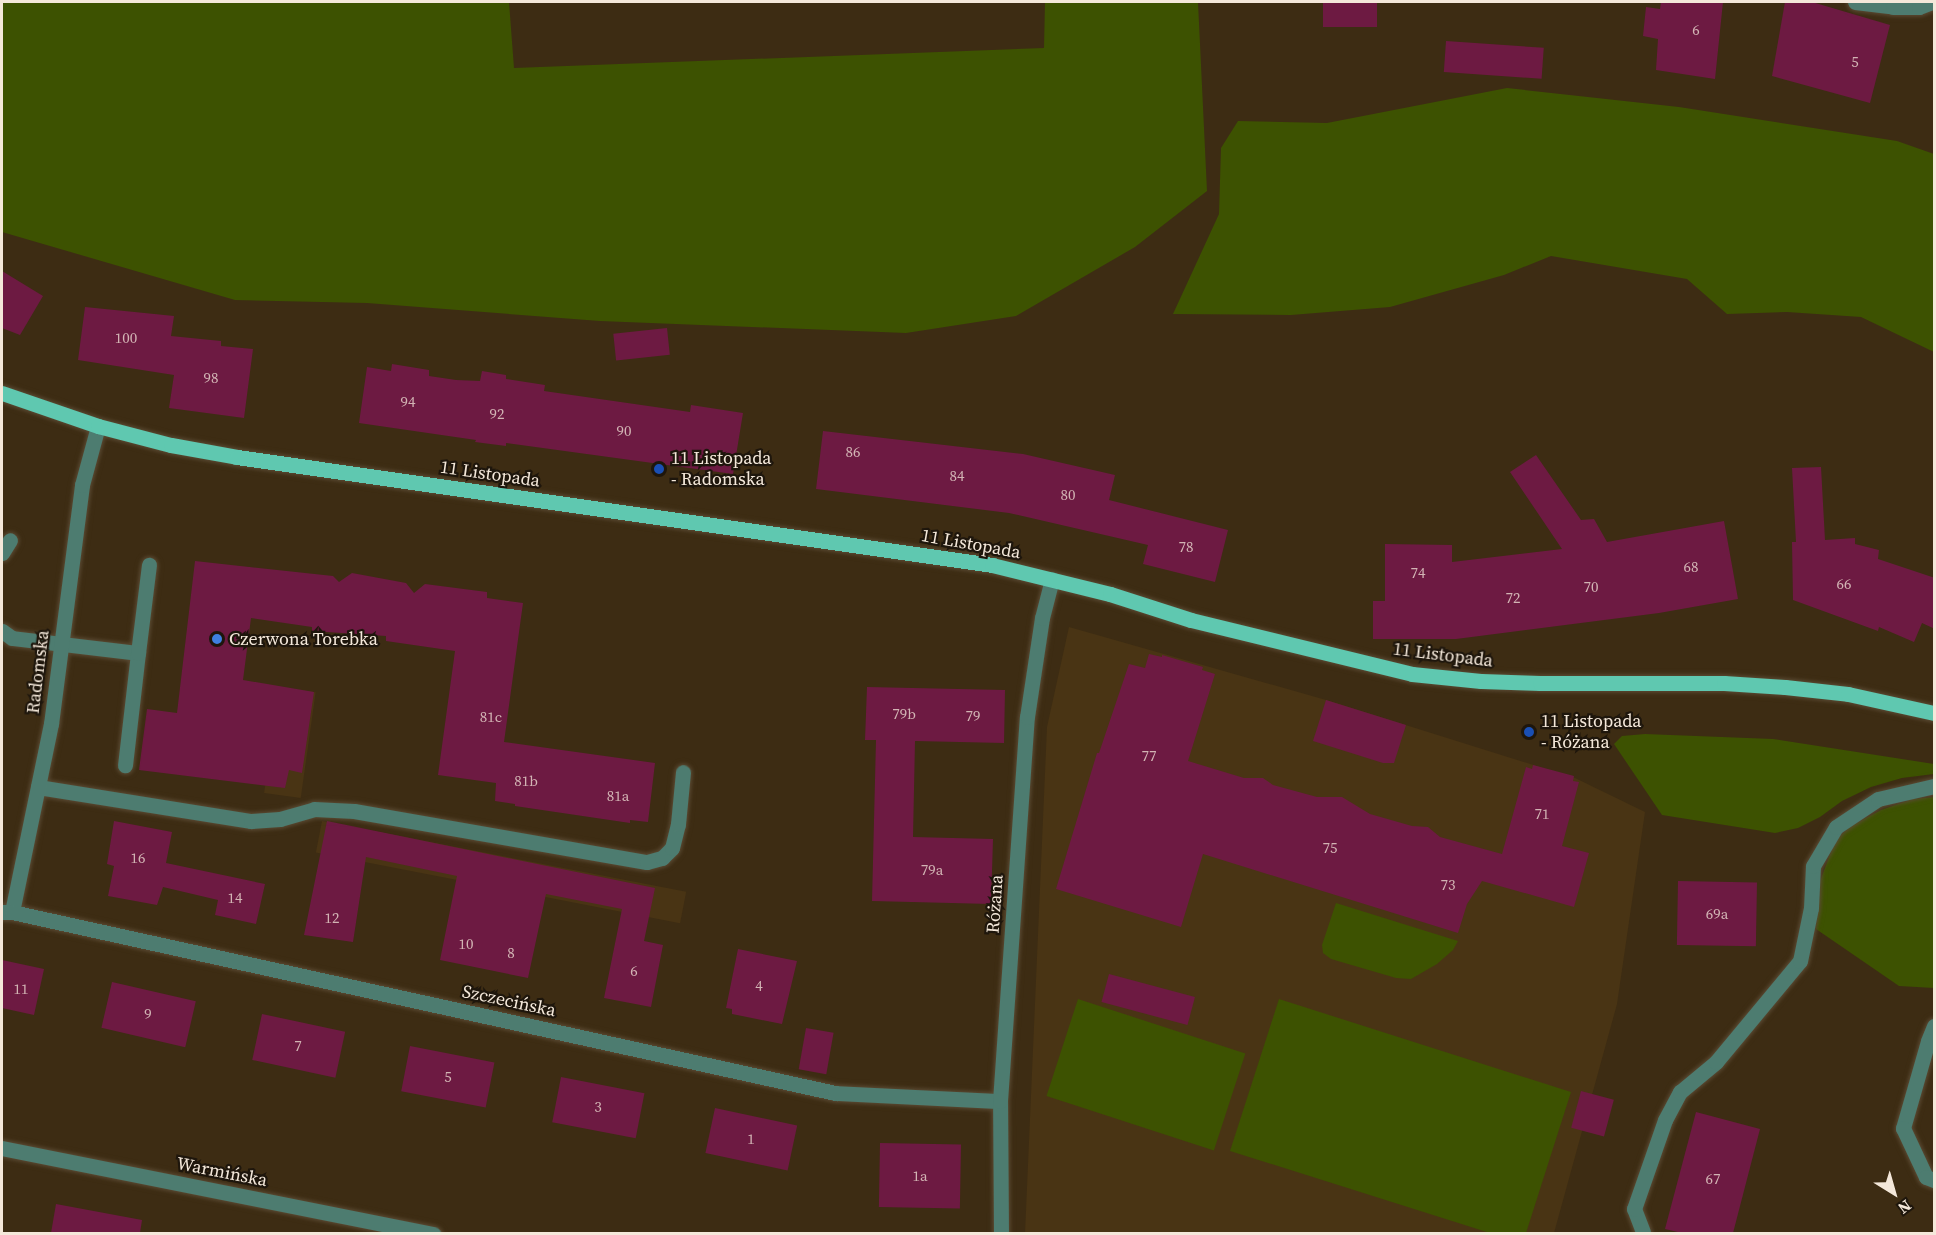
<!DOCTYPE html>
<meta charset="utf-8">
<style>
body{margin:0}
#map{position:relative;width:1936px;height:1235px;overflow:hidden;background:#3d2c13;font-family:"Source Serif 4",serif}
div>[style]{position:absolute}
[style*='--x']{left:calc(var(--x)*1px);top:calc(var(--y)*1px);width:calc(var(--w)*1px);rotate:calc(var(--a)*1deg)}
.built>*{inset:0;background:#493414;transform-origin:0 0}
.green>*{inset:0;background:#3d5201;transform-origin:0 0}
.building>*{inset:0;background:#6d1a42;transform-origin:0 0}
.roads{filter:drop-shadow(0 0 2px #5a4a33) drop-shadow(0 0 2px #5a4a33)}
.minor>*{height:15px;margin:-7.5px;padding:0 7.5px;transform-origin:7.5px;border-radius:7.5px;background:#4d7c70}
.major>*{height:15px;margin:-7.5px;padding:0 7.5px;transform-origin:7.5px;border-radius:7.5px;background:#5fc8b0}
.dots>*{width:16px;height:16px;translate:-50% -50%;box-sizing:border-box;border:3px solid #1e160c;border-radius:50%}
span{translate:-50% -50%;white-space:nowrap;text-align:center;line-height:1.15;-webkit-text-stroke:4.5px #1e160c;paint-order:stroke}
.number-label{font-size:15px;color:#d2b4b4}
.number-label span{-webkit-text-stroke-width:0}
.poi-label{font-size:18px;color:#f4e8da}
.left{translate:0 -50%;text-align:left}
.street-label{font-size:18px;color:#f4e8da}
.frame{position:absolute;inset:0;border:3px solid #f4e8da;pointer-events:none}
.north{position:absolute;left:1864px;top:1163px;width:60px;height:60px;-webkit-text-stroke:4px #1e160c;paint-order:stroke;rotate:143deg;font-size:16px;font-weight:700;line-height:24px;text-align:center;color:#f4e8da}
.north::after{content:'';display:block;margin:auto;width:21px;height:27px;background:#f4e8da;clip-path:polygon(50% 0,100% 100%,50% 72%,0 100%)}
</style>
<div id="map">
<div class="built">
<div style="clip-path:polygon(1069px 627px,1326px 700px,1575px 778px,1645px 812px,1617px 1004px,1554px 1233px,1025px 1234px,1047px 727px)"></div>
<div style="left:279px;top:687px;width:37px;height:107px;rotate:8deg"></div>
<div style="left:322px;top:821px;width:371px;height:32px;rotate:11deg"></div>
</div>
<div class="green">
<div style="clip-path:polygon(2px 2px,509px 2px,514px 68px,1044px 48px,1045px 2px,1198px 2px,1207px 191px,1135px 247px,1016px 316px,906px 333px,600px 321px,367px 303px,235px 300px,2px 232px)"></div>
<div style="clip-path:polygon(1507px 88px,1679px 107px,1897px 141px,1934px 154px,1934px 352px,1861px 317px,1787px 312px,1727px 314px,1687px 279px,1551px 256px,1504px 275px,1390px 307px,1291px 315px,1173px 314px,1219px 214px,1221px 148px,1238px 121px,1327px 123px)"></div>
<div style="clip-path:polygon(1645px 734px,1773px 739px,1934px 764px,1934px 774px,1902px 778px,1871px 787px,1842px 801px,1820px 817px,1798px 828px,1775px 833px,1662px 815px,1614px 744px,1622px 736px)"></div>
<div style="clip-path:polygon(1934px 797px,1934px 988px,1899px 986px,1816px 929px,1819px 884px,1835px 841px,1849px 827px,1881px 810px,1913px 799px)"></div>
<div style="clip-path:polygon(1336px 903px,1458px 941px,1453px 950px,1437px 964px,1411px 979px,1396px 978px,1331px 959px,1323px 953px,1322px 945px)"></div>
<div style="left:1078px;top:999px;width:176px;height:102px;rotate:18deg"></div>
<div style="clip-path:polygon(1279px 999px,1571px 1092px,1526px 1233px,1490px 1233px,1230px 1151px)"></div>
</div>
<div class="building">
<div style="left:1323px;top:2px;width:54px;height:25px"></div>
<div style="clip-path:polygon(1661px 2px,1723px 2px,1715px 79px,1656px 70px,1658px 39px,1643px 36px,1646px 7px,1660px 9px)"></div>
<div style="clip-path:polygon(1785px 2px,1812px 2px,1890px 25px,1870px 103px,1772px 76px)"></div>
<div style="left:1446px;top:41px;width:98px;height:31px;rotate:4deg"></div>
<div style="clip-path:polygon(2px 271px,43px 296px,20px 335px,2px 328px)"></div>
<div style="clip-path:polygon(85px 307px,174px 316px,171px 336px,221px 341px,221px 346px,253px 349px,244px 418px,169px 408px,174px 375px,78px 360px)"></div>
<div style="left:667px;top:328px;width:27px;height:54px;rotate:84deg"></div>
<div style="clip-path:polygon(392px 364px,429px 370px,429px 376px,456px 380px,480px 381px,482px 371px,506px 375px,506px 379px,545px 385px,544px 391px,690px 412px,691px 405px,743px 413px,733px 474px,506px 443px,506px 446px,475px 442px,476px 440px,359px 423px,367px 367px,391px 371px)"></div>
<div style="clip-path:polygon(823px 431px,1023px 454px,1115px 475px,1109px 500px,1228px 530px,1215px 582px,1143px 564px,1148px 545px,1009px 513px,816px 489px)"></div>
<div style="clip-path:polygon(1536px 455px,1581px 520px,1594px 519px,1607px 542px,1724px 521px,1738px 599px,1659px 613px,1456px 639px,1373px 639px,1373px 601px,1385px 601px,1385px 544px,1452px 545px,1452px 562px,1562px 549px,1510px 472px)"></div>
<div style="clip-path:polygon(1821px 467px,1825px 540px,1855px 538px,1855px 544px,1879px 550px,1878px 559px,1935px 578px,1935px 629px,1922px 623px,1914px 642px,1879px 627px,1878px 631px,1793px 600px,1792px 542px,1796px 542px,1792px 468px)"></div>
<div style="clip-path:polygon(195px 561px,333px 576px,339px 582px,352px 573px,406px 583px,414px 593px,425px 584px,487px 592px,487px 598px,523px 603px,504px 742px,655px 763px,648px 822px,630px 820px,630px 823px,515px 806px,515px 804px,495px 801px,496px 783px,438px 775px,455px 651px,386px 641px,386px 636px,312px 631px,312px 627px,251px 618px,243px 680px,314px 692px,302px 773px,289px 770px,285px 788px,139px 770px,147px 709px,177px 713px)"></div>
<div style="clip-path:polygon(1149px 654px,1162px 657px,1162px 655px,1203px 667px,1202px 670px,1215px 674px,1188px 761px,1244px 778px,1263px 778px,1273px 785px,1317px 797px,1342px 797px,1370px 814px,1412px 826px,1428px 827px,1440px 837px,1502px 854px,1526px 767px,1532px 769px,1533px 765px,1574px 776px,1573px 781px,1579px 782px,1562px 846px,1589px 853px,1574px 907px,1482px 881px,1467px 904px,1458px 933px,1203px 854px,1181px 927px,1056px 889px,1097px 753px,1099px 753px,1129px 664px,1145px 668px)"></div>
<div style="clip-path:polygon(867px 687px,1005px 690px,1004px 743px,915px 741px,913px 837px,993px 839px,991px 904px,872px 901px,876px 740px,865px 740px)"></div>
<div style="clip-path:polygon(1326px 700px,1406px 725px,1394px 763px,1383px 763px,1313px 741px)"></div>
<div style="clip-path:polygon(114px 821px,172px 832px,166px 863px,265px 884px,256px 924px,215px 915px,218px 900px,163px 887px,157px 905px,108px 896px,114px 866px,107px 864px)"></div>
<div style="clip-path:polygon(327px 821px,655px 888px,644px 941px,663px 945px,651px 1007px,604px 998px,622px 909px,546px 894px,528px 978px,440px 960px,457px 876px,366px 857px,353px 942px,304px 935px)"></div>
<div style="left:1678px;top:881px;width:79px;height:64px;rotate:1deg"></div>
<div style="clip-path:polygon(738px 949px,797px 961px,782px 1024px,732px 1014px,732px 1009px,726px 1008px)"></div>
<div style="clip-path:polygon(2px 960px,44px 969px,34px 1015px,2px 1008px)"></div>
<div style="left:1109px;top:974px;width:89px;height:29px;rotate:15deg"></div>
<div style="left:112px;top:982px;width:86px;height:47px;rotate:13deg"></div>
<div style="left:262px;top:1014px;width:85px;height:47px;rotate:12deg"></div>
<div style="left:806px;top:1028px;width:28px;height:42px;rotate:10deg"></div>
<div style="left:410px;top:1046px;width:86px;height:46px;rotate:11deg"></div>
<div style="left:561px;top:1077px;width:85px;height:46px;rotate:11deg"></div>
<div style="left:1581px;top:1091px;width:34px;height:38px;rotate:15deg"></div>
<div style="left:715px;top:1108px;width:84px;height:46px;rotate:12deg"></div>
<div style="clip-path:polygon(1696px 1112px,1760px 1129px,1733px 1233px,1682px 1233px,1665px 1229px)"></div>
<div style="left:880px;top:1143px;width:81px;height:64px;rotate:1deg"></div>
<div style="clip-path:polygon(56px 1204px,142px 1220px,140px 1233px,51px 1233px)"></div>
</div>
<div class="roads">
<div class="minor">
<div style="--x:1855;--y:2;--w:38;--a:7"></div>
<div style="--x:1893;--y:7;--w:26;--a:0"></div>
<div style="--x:1919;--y:7;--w:14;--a:-21"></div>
<div style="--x:2;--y:553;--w:15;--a:-58"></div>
<div style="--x:2;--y:631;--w:12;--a:35"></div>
<div style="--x:12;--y:638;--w:127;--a:6.8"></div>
<div style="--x:138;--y:653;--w:113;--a:96.6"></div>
<div style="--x:138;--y:653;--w:89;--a:-82.9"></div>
<div style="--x:38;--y:787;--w:216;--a:9.1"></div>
<div style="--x:251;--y:821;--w:29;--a:-4"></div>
<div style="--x:280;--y:819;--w:35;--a:-16"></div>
<div style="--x:314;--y:809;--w:40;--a:2.9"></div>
<div style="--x:354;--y:811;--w:297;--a:9.9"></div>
<div style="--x:647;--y:862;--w:16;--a:-15"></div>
<div style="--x:662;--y:858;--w:14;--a:-45"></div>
<div style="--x:672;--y:848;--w:25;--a:-76"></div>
<div style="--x:678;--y:824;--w:52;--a:-84.5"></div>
<div style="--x:2;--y:912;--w:10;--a:0"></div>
<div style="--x:12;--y:912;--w:192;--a:-78.3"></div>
<div style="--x:51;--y:724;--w:241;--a:-82.6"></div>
<div style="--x:82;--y:485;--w:61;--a:-74.8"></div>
<div style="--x:12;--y:912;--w:843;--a:12.4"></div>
<div style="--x:835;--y:1093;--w:165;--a:2.8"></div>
<div style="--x:1934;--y:1026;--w:16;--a:112"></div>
<div style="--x:1928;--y:1041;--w:91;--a:106"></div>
<div style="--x:1903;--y:1128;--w:54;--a:64.9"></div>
<div style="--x:1926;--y:1177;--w:9;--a:21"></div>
<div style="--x:2;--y:1148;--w:440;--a:11.3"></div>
<div style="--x:1643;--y:1232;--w:25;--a:-111"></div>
<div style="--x:1634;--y:1209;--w:94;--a:-70.8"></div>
<div style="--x:1665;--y:1120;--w:32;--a:-62"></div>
<div style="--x:1680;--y:1092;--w:47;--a:-39.8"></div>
<div style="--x:1716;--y:1062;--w:131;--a:-50.3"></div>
<div style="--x:1800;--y:961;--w:54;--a:-78.3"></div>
<div style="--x:1811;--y:908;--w:42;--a:-87.3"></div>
<div style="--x:1813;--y:866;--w:45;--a:-59.5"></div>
<div style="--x:1836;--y:827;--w:50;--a:-33.7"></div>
<div style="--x:1878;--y:799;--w:57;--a:-13.1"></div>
<div style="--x:1001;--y:1234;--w:133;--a:-90.4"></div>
<div style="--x:1000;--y:1101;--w:385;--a:-86"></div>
<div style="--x:1027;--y:717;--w:100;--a:-81.4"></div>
<div style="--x:1042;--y:618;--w:40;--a:-75.6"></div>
</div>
<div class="major">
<div style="--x:2;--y:393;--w:102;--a:19"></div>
<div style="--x:98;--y:426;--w:75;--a:14.6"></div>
<div style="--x:171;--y:445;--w:67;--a:10.3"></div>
<div style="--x:237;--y:457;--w:763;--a:8.14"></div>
<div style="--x:992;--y:565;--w:122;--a:13.8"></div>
<div style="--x:1110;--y:594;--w:85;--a:17.8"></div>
<div style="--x:1191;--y:620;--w:228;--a:13.7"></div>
<div style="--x:1412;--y:674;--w:69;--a:5.8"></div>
<div style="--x:1481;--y:681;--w:59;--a:1.9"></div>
<div style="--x:1540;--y:683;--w:184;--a:0"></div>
<div style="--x:1724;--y:683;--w:61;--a:3.8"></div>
<div style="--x:1785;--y:687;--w:63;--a:6.3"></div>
<div style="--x:1848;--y:694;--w:88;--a:12.5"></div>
</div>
</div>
<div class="dots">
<div style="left:659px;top:469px;background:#1a4fb4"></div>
<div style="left:217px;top:639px;background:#3f7fe0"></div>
<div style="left:1529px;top:732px;background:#1a4fb4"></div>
</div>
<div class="number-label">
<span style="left:1696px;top:30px">6</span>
<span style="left:1855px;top:62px">5</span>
<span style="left:126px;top:338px">100</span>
<span style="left:211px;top:378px">98</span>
<span style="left:408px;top:402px">94</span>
<span style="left:497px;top:414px">92</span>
<span style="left:624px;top:431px">90</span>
<span style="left:853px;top:452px">86</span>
<span style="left:957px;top:476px">84</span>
<span style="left:1068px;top:495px">80</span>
<span style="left:1186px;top:547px">78</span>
<span style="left:1691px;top:567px">68</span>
<span style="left:1418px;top:573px">74</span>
<span style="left:1844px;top:584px">66</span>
<span style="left:1591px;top:587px">70</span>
<span style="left:1513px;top:598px">72</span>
<span style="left:904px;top:714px">79b</span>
<span style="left:973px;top:716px">79</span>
<span style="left:491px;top:717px">81c</span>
<span style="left:1149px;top:756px">77</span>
<span style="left:526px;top:781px">81b</span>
<span style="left:618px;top:796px">81a</span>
<span style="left:1542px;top:814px">71</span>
<span style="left:1330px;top:848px">75</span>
<span style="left:138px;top:858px">16</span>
<span style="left:932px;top:870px">79a</span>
<span style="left:1448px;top:885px">73</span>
<span style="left:235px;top:898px">14</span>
<span style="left:1717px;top:914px">69a</span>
<span style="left:332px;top:918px">12</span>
<span style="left:466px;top:944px">10</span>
<span style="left:511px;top:953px">8</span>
<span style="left:634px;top:971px">6</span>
<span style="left:759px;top:986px">4</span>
<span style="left:21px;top:989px">11</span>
<span style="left:148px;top:1014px">9</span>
<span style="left:298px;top:1046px">7</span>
<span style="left:448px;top:1077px">5</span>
<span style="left:598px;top:1107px">3</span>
<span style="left:751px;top:1139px">1</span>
<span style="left:920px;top:1176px">1a</span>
<span style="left:1713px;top:1179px">67</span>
</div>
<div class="poi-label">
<span class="left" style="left:671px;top:469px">11 Listopada<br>- Radomska</span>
<span class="left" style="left:229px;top:639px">Czerwona Torebka</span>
<span class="left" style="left:1541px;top:732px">11 Listopada<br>- Różana</span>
</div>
<div class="street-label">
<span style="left:490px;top:474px;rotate:8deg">11 Listopada</span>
<span style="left:971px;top:544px;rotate:10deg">11 Listopada</span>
<span style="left:1443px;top:655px;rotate:7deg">11 Listopada</span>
<span style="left:38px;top:672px;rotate:-83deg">Radomska</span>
<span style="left:995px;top:904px;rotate:-86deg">Różana</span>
<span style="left:509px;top:1001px;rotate:12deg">Szczecińska</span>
<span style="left:222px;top:1172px;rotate:11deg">Warmińska</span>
</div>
<div class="frame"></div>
<div class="north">N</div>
</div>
